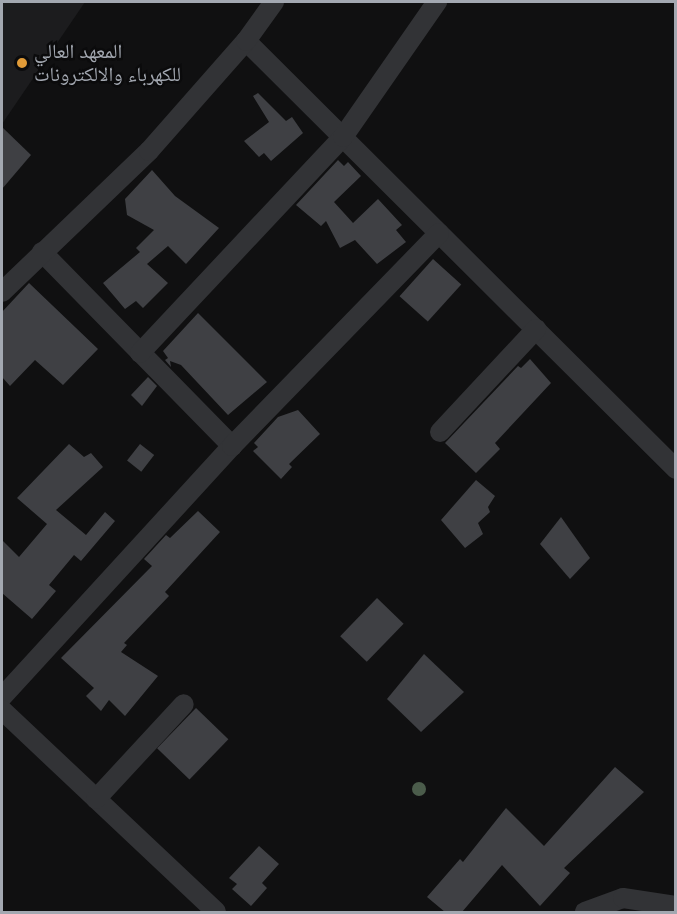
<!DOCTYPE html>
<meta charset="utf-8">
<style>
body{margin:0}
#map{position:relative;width:677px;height:914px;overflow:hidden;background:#101011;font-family:"Varela Round","Noto Naskh Arabic",sans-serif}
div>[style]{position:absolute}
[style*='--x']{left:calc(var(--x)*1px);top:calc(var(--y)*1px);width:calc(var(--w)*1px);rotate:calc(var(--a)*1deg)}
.built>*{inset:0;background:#1c1c1e}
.building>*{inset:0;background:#3f4044;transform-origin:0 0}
.street>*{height:20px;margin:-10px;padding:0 10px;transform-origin:10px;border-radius:10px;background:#323336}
.trees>*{width:14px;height:14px;margin:-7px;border-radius:50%;background:#4b5c4b}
.dots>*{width:16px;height:16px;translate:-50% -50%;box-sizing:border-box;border:3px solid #0b0b0c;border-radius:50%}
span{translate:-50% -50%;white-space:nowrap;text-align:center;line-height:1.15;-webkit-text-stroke:5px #0b0b0c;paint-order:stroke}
.poi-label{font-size:20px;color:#a3a8b1}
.left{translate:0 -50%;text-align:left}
.frame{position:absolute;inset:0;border:3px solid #a3a8b1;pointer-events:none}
</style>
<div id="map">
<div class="built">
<div style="clip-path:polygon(2px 2px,85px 2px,2px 124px)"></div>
</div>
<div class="building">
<div style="clip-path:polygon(258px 93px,286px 121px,292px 117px,303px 133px,271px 161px,264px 153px,259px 157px,244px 141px,269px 122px,253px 96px)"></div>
<div style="clip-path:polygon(2px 127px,31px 155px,2px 189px)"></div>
<div style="clip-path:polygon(338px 160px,344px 166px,348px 162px,361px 176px,334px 202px,353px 223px,378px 199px,402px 225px,396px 230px,406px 242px,377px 264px,355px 240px,340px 248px,326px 221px,321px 226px,296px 205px)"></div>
<div style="clip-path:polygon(152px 170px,175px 196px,219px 228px,186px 264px,168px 246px,147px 264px,168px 283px,143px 308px,136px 301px,125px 309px,103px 283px,140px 252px,136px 248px,154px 230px,127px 215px,125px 199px)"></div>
<div style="left:433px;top:259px;width:38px;height:50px;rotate:42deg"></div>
<div style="clip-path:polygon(29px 283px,98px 349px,63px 385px,35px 360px,10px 386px,2px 377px,2px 312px)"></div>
<div style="clip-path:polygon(198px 313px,267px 382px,228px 415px,181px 365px,170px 361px,171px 367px,165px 360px,168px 358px,163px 351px)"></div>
<div style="clip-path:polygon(530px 359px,551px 383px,495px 443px,500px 449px,476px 473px,445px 443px,518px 366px,521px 368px)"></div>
<div style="clip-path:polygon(148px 377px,157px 386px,142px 406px,131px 395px)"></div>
<div style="clip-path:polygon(298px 410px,320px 434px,289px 464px,292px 467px,281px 479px,253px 451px,258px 447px,254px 443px,278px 417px)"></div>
<div style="clip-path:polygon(69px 444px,84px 457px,91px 453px,103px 467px,56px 510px,86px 535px,105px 512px,115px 521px,81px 561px,74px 555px,49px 585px,56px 591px,32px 619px,2px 593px,2px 540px,19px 557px,47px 524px,17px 498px)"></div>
<div style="left:140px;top:444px;width:18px;height:21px;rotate:38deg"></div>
<div style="clip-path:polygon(476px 480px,495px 496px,488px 507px,490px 512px,478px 523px,483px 534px,465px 548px,441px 520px)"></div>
<div style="clip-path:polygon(198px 511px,220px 532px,165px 592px,169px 596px,124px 643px,127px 645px,121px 652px,158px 676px,125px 716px,109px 700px,101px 711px,86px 696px,94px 688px,61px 658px,152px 566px,144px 559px,166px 535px,170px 538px)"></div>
<div style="clip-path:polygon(561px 517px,590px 558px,570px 579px,540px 544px)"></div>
<div style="left:377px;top:598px;width:37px;height:53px;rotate:44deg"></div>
<div style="clip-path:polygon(424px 654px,464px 692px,421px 732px,387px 699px)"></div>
<div style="left:196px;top:708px;width:45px;height:56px;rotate:44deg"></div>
<div style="clip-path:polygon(615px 767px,644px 792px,564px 868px,570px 873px,540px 906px,502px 865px,462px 912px,445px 912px,427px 897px,460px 859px,463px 862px,506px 808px,544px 846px)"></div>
<div style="clip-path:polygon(259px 846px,279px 864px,262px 883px,267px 888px,251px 906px,232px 889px,237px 884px,229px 878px)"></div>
</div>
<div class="street">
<div style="--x:246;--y:41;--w:607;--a:44.87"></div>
<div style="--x:42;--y:252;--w:272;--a:45.6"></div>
<div style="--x:2;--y:292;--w:204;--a:-43.8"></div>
<div style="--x:149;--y:151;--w:147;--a:-48.6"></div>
<div style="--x:246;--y:41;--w:48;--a:-54.3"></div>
<div style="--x:140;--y:353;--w:296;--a:-46.8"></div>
<div style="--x:343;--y:137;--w:165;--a:-55.2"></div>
<div style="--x:440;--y:432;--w:141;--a:-47"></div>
<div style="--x:2;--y:697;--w:340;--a:-47.5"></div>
<div style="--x:232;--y:446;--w:297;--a:-45.8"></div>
<div style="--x:2;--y:710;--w:294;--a:43.3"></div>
<div style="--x:96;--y:799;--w:129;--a:-47.2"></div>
<div style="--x:585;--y:912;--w:40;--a:-20.2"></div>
<div style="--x:623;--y:898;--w:54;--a:8.6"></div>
</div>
<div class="trees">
<div style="left:419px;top:789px"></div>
</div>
<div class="dots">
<div style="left:22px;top:63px;background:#e19b38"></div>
</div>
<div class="poi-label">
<span class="left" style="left:34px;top:64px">المعهد العالي<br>للكهرباء والالكترونات</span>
</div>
<div class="frame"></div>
</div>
